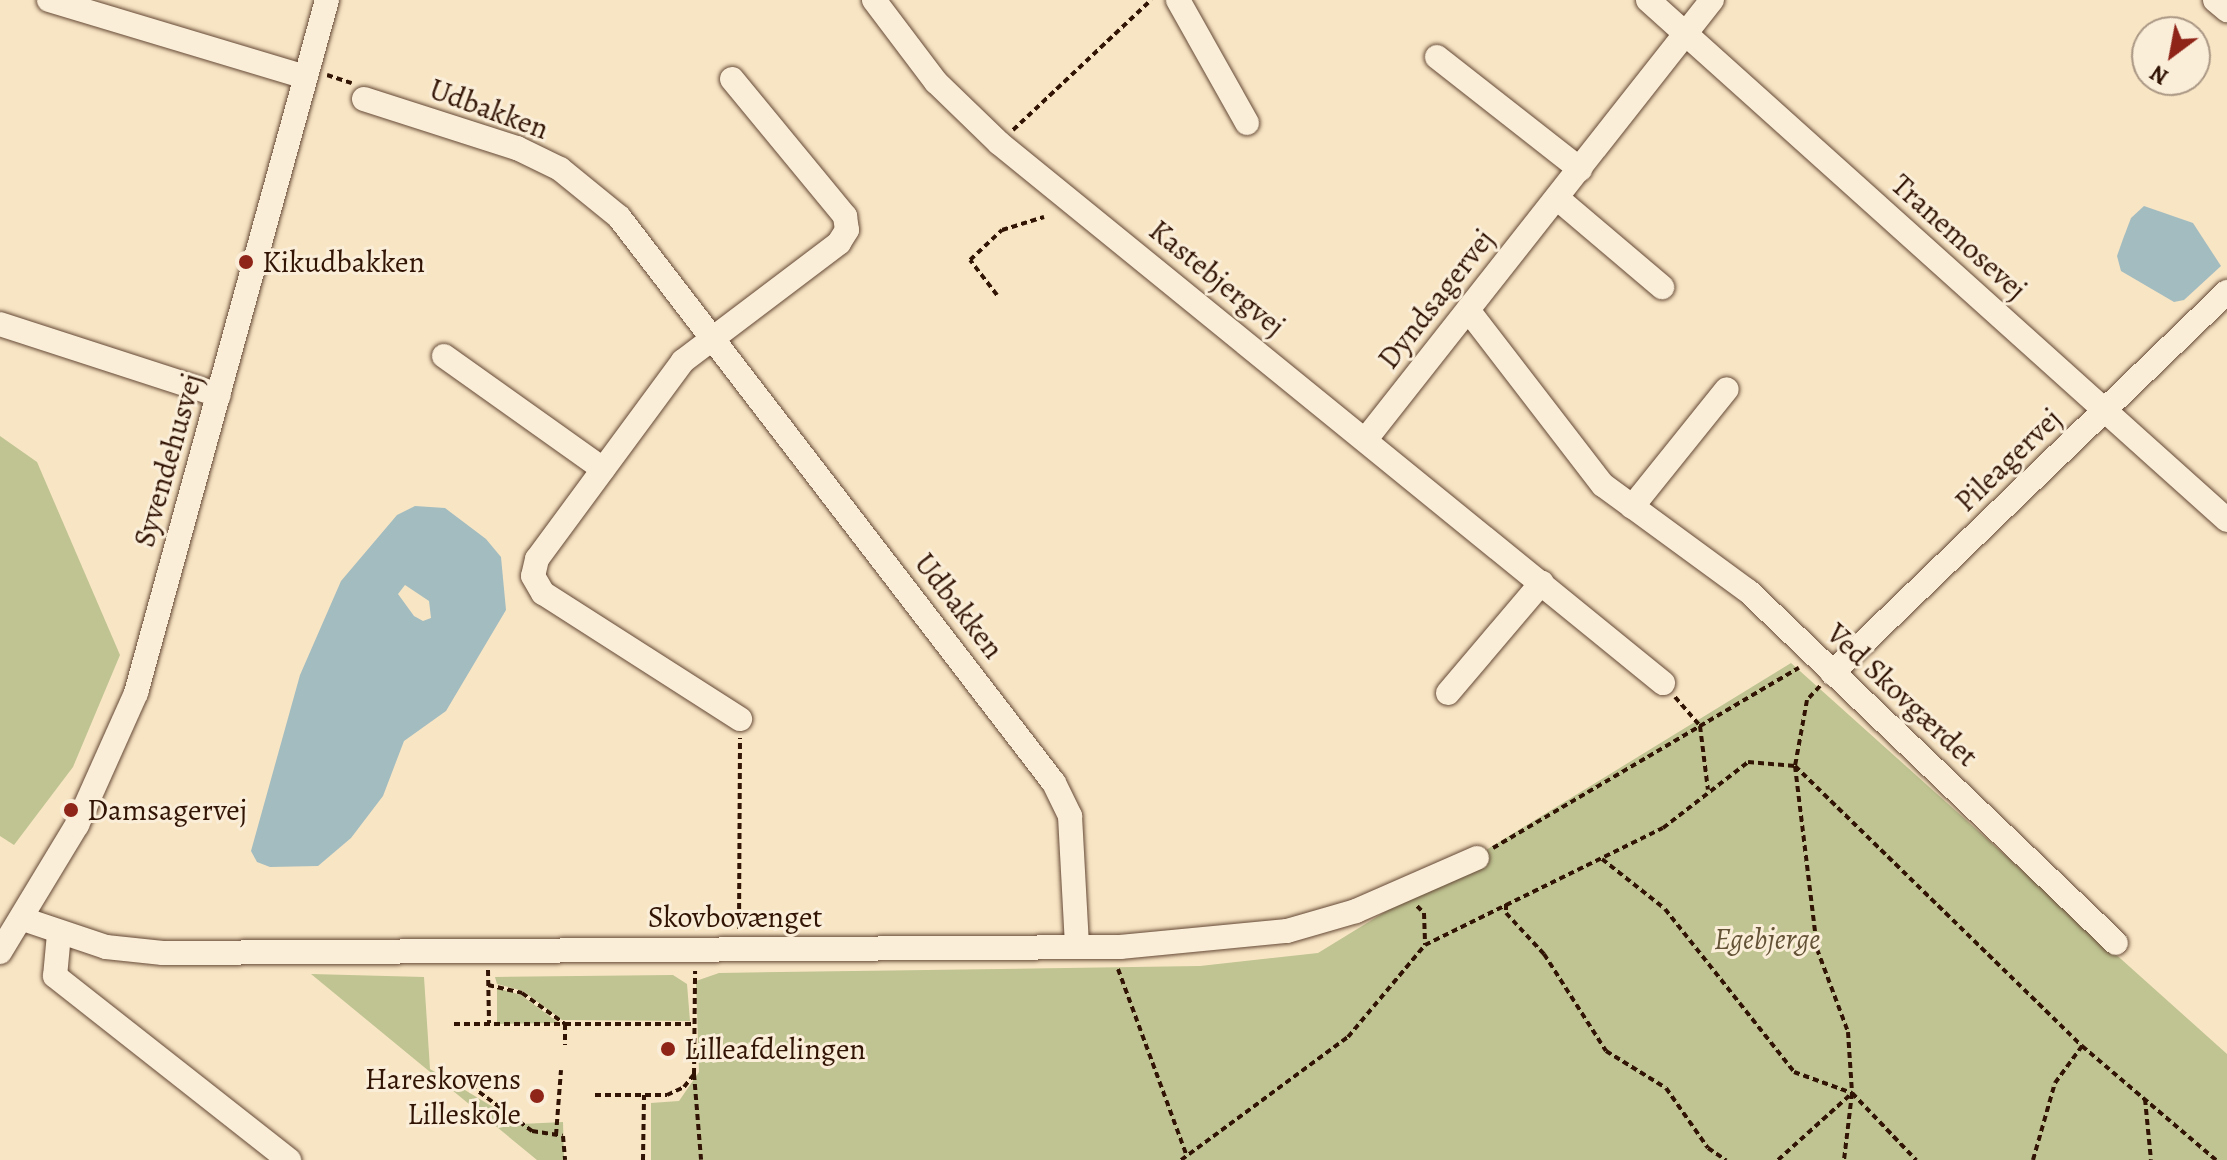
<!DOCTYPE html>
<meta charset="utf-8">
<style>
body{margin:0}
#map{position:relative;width:2227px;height:1160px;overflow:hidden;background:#f8e5c4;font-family:Alegreya,serif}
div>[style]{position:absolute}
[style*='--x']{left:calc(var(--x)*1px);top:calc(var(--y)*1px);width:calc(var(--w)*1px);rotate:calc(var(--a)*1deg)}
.green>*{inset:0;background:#bfc492}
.water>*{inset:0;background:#a3bcc0}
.path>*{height:4px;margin-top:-2px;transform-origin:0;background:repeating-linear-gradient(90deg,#321405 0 6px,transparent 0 10px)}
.roads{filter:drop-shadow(0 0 2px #644835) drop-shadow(0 0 2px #644835)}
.minor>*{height:24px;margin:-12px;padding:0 12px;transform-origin:12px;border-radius:12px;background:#faeed9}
.dots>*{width:22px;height:22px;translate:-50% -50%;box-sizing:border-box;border:4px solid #faeed9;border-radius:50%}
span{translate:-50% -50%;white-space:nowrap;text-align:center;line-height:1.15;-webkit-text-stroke:6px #faeed9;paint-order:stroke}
.street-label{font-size:30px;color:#321405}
.poi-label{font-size:30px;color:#321405}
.left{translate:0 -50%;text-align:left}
.right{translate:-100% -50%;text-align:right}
.park-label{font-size:30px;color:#635236;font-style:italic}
.north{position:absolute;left:2131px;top:16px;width:80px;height:80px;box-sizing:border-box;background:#faeed9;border:2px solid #aa9784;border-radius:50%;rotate:212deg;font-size:22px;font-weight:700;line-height:32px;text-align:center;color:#321405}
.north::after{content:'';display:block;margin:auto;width:28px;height:36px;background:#8f2418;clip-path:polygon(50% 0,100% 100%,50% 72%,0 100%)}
</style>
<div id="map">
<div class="green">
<div style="clip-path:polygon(0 436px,37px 462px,120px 655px,73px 767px,14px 845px,0 836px)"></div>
<div style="clip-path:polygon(1791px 663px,2227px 1054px,2227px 1160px,651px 1160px,651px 1103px,679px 1101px,699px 1072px,696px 981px,719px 973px,1200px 966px,1318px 953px)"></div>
<div style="clip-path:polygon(311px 974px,424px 977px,430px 1069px,521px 1124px,563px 1122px,564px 1160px,537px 1160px)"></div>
<div style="clip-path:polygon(673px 975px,687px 984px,690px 1021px,562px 1020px,523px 991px,497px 984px,495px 977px)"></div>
<div style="clip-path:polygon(497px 988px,521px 995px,559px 1023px,497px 1024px)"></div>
</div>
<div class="water">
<div style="clip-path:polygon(2144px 206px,2193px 223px,2221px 266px,2184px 300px,2174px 302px,2121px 271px,2117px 256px,2123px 239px,2131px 218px)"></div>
<div style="clip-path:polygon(evenodd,415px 506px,445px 508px,486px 539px,501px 557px,506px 610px,446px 711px,404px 741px,383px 796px,351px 838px,318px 866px,270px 867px,257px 862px,251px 851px,300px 675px,341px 581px,397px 515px,415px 506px,405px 585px,429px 601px,431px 618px,423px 621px,414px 616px,398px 594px,405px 585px)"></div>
</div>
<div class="path">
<div style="--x:327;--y:75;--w:26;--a:18"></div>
<div style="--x:1013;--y:130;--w:190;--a:-43.3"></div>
<div style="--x:997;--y:295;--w:44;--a:-127.6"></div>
<div style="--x:970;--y:260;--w:44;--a:-43.2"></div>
<div style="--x:1002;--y:230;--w:44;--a:-17.2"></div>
<div style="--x:1820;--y:686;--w:19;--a:133"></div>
<div style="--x:1807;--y:700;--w:67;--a:100.3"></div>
<div style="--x:1795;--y:766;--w:184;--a:83.1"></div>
<div style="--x:1817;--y:949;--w:89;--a:69.5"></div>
<div style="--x:1848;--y:1032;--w:61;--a:86.2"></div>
<div style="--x:1852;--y:1093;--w:67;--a:96.8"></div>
<div style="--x:1675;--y:697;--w:38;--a:49"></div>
<div style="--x:1700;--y:726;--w:64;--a:82.9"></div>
<div style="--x:1493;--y:848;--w:355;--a:-30.5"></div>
<div style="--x:1602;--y:859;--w:80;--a:38.4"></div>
<div style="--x:1665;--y:909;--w:208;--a:51.6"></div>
<div style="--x:1794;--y:1072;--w:62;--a:19.9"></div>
<div style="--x:1852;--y:1093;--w:93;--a:46.3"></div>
<div style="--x:1506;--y:904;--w:9;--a:90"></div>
<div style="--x:1506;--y:913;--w:56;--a:47.2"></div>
<div style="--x:1544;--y:954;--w:115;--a:57.4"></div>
<div style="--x:1606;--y:1051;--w:70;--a:31.7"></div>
<div style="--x:1666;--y:1088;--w:73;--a:55"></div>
<div style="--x:1708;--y:1148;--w:22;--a:34"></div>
<div style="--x:1417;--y:906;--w:10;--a:45"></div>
<div style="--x:1424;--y:913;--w:32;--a:88"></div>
<div style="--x:739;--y:929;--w:191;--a:-89.7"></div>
<div style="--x:1118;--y:969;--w:197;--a:69.8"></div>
<div style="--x:488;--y:970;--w:53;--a:88.9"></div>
<div style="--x:488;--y:985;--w:35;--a:13"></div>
<div style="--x:522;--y:993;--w:53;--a:35.8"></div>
<div style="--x:565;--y:1024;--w:128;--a:0"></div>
<div style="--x:454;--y:1024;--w:111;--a:0"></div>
<div style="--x:565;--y:1024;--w:21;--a:90"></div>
<div style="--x:694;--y:1074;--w:86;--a:85.3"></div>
<div style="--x:471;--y:1086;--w:76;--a:36.4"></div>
<div style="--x:532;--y:1131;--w:31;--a:9"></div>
<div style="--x:563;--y:1136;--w:24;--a:85"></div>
<div style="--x:595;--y:1095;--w:72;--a:0"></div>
<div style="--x:667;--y:1095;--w:19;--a:-25"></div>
<div style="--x:684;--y:1087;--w:16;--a:-52"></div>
<div style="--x:694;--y:1074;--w:103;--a:-89.4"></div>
<div style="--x:2145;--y:1099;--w:61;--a:84.4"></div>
<div style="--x:556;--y:1135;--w:65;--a:-85.6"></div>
<div style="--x:643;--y:1160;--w:65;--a:-89.1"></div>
<div style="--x:1181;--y:1160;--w:207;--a:-36.4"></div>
<div style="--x:1348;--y:1037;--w:120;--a:-50.1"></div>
<div style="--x:1425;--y:945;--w:265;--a:-26.2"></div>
<div style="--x:1663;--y:828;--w:108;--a:-37.8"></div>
<div style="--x:1748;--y:762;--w:47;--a:4.9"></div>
<div style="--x:1795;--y:766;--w:401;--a:44.3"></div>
<div style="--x:2082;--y:1046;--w:176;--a:40.4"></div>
<div style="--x:1778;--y:1160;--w:97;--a:-42.1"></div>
<div style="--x:2033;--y:1160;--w:80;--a:-74.1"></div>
<div style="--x:2055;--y:1083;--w:46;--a:-53.9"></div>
</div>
<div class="roads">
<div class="minor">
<div style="--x:49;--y:0;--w:267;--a:16.7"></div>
<div style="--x:874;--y:0;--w:103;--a:52.9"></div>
<div style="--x:936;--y:82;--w:88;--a:44.1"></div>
<div style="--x:999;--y:143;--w:856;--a:39.12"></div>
<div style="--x:1178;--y:0;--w:141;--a:60.7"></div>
<div style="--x:1648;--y:0;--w:778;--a:41.93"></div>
<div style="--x:2215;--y:0;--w:16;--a:40"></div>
<div style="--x:1437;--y:57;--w:182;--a:38.1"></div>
<div style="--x:732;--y:79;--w:178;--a:50.5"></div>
<div style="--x:845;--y:216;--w:14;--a:82"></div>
<div style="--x:847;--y:230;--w:15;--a:122"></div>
<div style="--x:839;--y:243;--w:196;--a:142.9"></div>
<div style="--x:683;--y:361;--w:246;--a:126.4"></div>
<div style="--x:537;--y:559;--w:17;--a:103"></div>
<div style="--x:533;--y:576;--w:20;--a:60"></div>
<div style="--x:543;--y:593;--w:234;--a:32.6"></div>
<div style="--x:364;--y:99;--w:161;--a:17.8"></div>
<div style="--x:517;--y:148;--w:48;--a:26"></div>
<div style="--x:560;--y:169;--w:76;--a:39.1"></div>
<div style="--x:619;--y:217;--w:714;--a:52.46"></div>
<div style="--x:1054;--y:783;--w:37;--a:64"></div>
<div style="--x:1070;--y:816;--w:131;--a:86.9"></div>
<div style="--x:1557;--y:198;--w:138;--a:40.3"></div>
<div style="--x:1468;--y:310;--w:221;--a:52.4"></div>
<div style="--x:1603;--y:485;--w:180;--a:36.2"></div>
<div style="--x:1748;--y:591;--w:509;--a:43.73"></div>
<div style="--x:0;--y:324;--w:230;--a:18"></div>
<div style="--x:444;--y:356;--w:195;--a:35.4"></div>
<div style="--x:1366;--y:439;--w:559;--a:-51.76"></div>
<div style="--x:1632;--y:507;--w:151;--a:-51.2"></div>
<div style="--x:1832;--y:673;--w:549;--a:-43.97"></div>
<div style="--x:1448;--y:693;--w:145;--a:-49.7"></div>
<div style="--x:23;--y:919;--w:88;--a:18.6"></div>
<div style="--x:106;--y:947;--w:57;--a:6"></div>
<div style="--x:163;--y:953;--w:957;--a:-0.36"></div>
<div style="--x:1120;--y:947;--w:168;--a:-5.5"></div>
<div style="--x:1287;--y:931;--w:72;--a:-16.2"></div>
<div style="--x:1356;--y:911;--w:132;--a:-23.7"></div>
<div style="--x:59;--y:934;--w:42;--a:95.4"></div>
<div style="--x:55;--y:976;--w:298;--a:38.2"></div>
<div style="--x:0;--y:952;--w:149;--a:-58.8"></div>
<div style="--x:77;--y:825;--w:145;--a:-65.9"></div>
<div style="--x:136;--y:693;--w:719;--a:-74.59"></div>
</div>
</div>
<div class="dots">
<div style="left:246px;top:262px;background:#8f2418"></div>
<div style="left:71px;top:810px;background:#8f2418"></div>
<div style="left:668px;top:1049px;background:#8f2418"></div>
<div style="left:537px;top:1096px;background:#8f2418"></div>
</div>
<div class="street-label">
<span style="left:489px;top:109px;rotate:20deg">Udbakken</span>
<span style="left:1959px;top:237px;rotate:42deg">Tranemosevej</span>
<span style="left:1217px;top:278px;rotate:39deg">Kastebjergvej</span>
<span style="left:1436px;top:299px;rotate:-52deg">Dyndsagervej</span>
<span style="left:168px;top:460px;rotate:-74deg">Syvendehusvej</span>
<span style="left:2008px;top:460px;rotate:-44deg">Pileagervej</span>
<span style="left:959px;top:606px;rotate:52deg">Udbakken</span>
<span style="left:1902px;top:695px;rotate:43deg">Ved Skovgærdet</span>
<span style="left:735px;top:917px">Skovbovænget</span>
</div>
<div class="poi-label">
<span class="left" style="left:262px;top:262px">Kikudbakken</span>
<span class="left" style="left:87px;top:810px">Damsagervej</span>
<span class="left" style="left:684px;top:1049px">Lilleafdelingen</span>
<span class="right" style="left:521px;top:1096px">Hareskovens<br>Lilleskole</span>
</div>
<div class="park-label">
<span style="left:1767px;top:939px">Egebjerge</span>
</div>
<div class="north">N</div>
</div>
